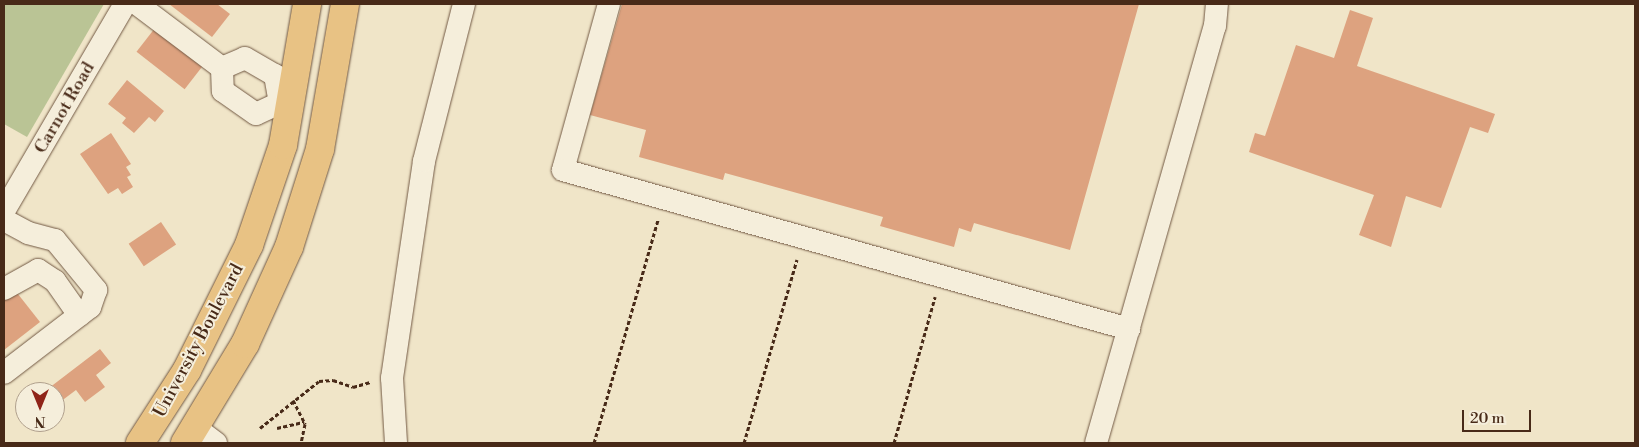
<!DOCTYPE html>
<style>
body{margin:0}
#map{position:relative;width:1639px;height:447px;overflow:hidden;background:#f0e5c8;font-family:"Libre Bodoni",serif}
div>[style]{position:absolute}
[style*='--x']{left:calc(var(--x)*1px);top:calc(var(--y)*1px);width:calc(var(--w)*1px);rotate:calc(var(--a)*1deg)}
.green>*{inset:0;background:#bac495}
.building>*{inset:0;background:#dda27f;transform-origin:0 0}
.path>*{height:3px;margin-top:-1.5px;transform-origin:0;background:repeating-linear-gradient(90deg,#482a18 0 4px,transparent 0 6.5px)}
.roads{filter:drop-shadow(0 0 1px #725944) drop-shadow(0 0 1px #725944)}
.minor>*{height:22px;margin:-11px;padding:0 11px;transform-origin:11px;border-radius:11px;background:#f5eedb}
.major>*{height:28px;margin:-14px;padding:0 14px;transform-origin:14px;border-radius:14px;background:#e8c284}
span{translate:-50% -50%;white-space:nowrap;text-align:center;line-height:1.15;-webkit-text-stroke:4px #f5eedb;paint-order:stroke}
.street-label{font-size:18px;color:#482a18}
.frame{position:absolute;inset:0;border:5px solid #482a18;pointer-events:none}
.north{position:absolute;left:15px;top:382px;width:50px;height:50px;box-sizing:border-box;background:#f5eedb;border:1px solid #b0a08d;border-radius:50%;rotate:180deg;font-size:14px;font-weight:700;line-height:20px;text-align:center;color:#482a18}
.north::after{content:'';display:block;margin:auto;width:18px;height:22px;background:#8f2418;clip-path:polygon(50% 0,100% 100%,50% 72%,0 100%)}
.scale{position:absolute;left:1462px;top:410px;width:69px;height:22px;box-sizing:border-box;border:2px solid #482a18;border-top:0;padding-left:6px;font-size:15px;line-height:18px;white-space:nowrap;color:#482a18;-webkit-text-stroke:4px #f5eedb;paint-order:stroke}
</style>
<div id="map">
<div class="green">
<div style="clip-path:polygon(4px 4px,104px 4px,27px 137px,4px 124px)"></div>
</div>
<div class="building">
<div style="clip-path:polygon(169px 4px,217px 4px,230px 14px,212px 37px)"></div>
<div style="clip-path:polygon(622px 4px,1139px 4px,1070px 250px,974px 223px,971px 232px,959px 228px,954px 247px,880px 226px,883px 217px,725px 173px,723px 180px,639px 157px,646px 130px,590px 115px)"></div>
<div style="clip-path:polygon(1350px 10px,1373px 18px,1357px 66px,1495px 114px,1488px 133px,1470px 127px,1441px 208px,1406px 196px,1391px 247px,1359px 235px,1374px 195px,1249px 152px,1255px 133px,1265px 136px,1296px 45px,1334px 58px)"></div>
<div style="left:155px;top:28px;width:61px;height:30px;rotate:38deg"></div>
<div style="clip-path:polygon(127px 80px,164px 111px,155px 122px,149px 117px,134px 133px,122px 123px,126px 118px,108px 104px)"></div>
<div style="clip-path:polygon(111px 133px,131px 164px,126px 167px,131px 175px,127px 177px,133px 187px,122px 194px,118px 188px,108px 194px,80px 154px)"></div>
<div style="left:161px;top:222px;width:27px;height:39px;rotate:56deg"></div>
<div style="clip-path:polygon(14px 289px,40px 322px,4px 350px,4px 297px)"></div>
<div style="clip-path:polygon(100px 349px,111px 363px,96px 375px,105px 387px,85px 402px,76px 390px,60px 402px,49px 388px)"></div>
</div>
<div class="path">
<div style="--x:293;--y:400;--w:27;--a:63"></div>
<div style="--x:305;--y:424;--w:19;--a:102"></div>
<div style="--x:260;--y:428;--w:75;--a:-38.5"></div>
<div style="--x:319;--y:381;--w:14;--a:-4"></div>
<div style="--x:333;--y:380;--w:21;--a:19"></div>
<div style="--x:353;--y:387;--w:18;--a:-16"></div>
<div style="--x:277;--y:428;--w:28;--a:-13"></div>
<div style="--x:594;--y:443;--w:232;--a:-74"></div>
<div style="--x:744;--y:443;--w:191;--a:-73.9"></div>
<div style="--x:894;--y:443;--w:152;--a:-74.3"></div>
</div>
<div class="roads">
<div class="minor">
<div style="--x:137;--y:4;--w:106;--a:37"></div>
<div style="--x:222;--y:68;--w:25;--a:-23"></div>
<div style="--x:245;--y:58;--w:34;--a:30"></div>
<div style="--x:275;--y:75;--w:28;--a:80"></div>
<div style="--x:609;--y:4;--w:172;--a:105.5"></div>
<div style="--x:563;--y:170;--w:588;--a:15.69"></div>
<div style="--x:222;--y:68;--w:23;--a:88"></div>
<div style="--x:223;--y:91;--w:40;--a:34.9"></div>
<div style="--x:256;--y:114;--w:26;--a:-25"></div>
<div style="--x:280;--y:103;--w:13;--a:23"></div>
<div style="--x:4;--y:211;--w:240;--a:-59.7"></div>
<div style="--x:4;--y:220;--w:27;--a:28"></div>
<div style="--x:28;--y:233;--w:28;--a:15"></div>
<div style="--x:55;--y:240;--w:65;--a:50.6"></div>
<div style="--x:96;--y:290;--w:18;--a:109"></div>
<div style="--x:90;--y:307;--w:108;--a:142.5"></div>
<div style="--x:4;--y:289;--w:39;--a:-29"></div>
<div style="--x:38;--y:270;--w:20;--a:33"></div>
<div style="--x:55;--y:281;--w:42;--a:54.8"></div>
<div style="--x:196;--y:428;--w:25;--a:37"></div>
<div style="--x:396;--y:443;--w:65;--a:-93.5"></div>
<div style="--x:392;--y:378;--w:219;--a:-81.6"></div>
<div style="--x:424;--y:161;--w:162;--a:-75.7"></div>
<div style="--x:1096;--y:443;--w:434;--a:-74.1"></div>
<div style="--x:1215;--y:26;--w:22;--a:-85"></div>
</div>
<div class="major">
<div style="--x:140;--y:443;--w:87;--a:-57.2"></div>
<div style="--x:187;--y:370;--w:140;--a:-63.6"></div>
<div style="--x:249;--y:245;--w:106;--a:-71.2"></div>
<div style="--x:283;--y:145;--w:143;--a:-80.3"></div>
<div style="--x:185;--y:443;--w:116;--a:-58.8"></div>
<div style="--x:245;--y:344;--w:107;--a:-65.6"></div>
<div style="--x:289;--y:247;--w:103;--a:-72.4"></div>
<div style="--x:320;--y:149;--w:147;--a:-80.2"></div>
</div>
</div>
<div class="street-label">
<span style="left:65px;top:108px;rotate:-60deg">Carnot Road</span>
<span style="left:199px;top:341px;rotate:-62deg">University Boulevard</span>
</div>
<div class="frame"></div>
<div class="north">N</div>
<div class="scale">20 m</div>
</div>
